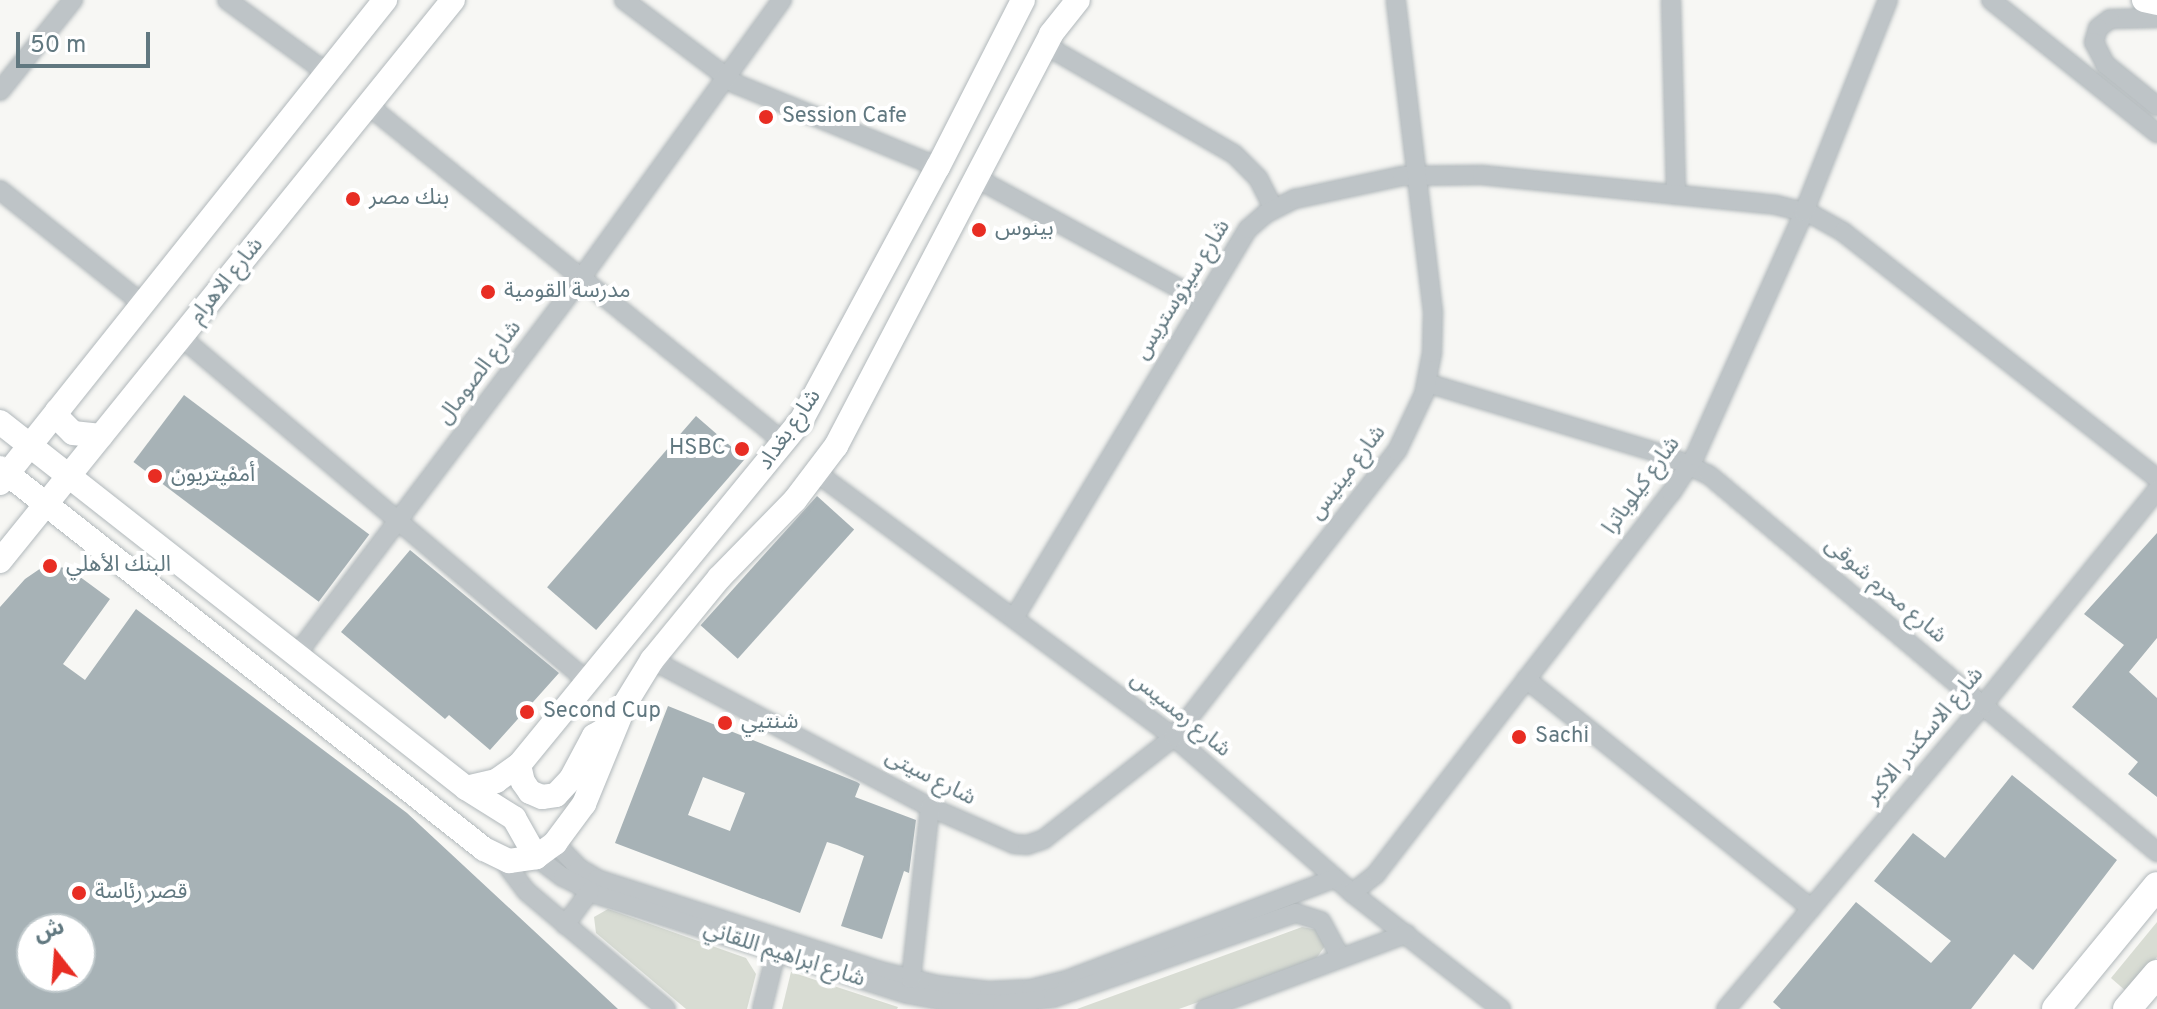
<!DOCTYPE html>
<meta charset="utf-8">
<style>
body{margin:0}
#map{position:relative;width:2157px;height:1009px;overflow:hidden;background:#f7f7f4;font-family:Overpass,"Noto Sans Arabic",sans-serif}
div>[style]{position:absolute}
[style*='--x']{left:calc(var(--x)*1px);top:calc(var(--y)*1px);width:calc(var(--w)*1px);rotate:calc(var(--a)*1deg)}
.green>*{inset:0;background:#d8dcd3}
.building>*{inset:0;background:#a7b2b6;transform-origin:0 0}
.roads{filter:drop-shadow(0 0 2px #b1b8bb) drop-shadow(0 0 2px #b1b8bb)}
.minor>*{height:18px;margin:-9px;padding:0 9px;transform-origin:9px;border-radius:9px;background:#bec4c7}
.major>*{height:24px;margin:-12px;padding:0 12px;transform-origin:12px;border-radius:12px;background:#fff}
.highway>*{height:28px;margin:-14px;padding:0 14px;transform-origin:14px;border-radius:14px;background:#fff}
.dots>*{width:22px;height:22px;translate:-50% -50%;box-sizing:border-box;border:4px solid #fff;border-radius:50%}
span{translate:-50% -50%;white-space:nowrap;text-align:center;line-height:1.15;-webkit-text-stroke:8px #fff;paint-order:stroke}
.poi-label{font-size:22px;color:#617880}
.left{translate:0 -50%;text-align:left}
.right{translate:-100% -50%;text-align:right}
.street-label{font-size:22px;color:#617880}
.north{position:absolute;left:16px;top:913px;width:80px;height:80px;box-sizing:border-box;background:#fff;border:2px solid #c0c9cc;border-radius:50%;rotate:343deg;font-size:22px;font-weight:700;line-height:32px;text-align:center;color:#617880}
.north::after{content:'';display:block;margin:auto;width:28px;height:36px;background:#e82d23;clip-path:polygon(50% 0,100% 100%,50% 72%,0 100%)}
.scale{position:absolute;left:16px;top:32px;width:134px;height:36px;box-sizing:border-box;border:4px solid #617880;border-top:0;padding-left:10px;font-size:24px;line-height:28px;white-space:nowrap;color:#617880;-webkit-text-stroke:6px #fff;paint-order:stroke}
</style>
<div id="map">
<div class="green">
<div style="clip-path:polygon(608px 909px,746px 958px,756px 974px,747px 1009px,686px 1009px,596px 933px,594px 917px)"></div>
<div style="clip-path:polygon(2157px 922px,2157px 957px,2127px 992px,2111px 978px)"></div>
<div style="clip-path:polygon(1302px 927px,1318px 930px,1325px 946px,1315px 960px,1179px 1009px,1077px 1009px)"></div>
<div style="clip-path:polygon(791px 972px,898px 1007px,897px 1009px,782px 1009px)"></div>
</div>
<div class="building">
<div style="left:184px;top:395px;width:232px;height:84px;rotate:37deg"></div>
<div style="left:696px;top:416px;width:65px;height:227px;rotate:41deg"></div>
<div style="left:817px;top:496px;width:50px;height:174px;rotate:42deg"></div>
<div style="clip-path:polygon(2157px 533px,2157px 638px,2129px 672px,2157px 698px,2157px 797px,2128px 774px,2138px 762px,2072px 707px,2124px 645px,2084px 614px)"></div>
<div style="clip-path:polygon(410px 550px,559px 673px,490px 750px,449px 715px,445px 719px,341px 632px)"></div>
<div style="clip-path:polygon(evenodd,44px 566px,68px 568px,110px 599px,63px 664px,85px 680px,136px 609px,407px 813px,618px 1009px,0 1009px,0 607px,25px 579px,44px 566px,32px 929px,80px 929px,80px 977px,32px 977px,32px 929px)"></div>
<div style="clip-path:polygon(evenodd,668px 706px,857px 782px,860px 784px,855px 797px,916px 820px,909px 873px,904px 871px,882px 939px,841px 926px,864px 856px,837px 845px,827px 842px,800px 913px,615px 843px,668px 706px,703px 777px,745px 793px,730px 831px,688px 815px,703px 777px)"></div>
<div style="clip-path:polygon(2012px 775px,2117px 860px,2033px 970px,2014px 954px,1971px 1009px,1781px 1009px,1773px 1002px,1856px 902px,1931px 963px,1951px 941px,1874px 881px,1913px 833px,1945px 858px)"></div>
</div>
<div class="roads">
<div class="minor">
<div style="--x:227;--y:0;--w:124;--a:36.1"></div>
<div style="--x:624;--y:0;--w:140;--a:36.9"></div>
<div style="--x:736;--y:84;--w:218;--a:22.3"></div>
<div style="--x:1671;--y:0;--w:195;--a:88.5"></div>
<div style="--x:1991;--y:0;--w:213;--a:38.7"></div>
<div style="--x:2157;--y:18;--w:47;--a:178.8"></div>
<div style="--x:2110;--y:19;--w:15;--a:143"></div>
<div style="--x:2098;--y:28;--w:15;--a:106"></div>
<div style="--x:2094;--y:42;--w:25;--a:63"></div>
<div style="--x:2105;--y:64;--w:67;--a:38.9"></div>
<div style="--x:1045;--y:45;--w:218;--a:30"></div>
<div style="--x:1234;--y:154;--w:34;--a:45"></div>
<div style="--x:1258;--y:178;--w:35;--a:63"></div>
<div style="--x:0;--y:91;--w:117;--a:-51.3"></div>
<div style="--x:369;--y:106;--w:535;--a:39.01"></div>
<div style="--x:976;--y:178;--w:258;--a:28.5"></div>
<div style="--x:0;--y:190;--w:183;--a:38.6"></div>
<div style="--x:181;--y:337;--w:531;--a:40.26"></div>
<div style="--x:1427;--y:383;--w:250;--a:16.8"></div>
<div style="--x:1666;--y:455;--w:47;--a:24.9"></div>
<div style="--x:1709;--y:475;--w:586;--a:40.08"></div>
<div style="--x:817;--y:473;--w:444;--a:36.5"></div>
<div style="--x:1174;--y:737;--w:237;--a:41.2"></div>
<div style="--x:1352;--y:893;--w:189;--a:37.9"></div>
<div style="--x:1014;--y:618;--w:454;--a:-59"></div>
<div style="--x:1248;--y:229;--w:23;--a:-41"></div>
<div style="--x:1265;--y:214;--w:34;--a:-27"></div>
<div style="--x:1295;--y:199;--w:109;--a:-12.1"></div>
<div style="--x:1402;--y:176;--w:80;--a:-0.7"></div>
<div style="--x:1482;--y:175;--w:296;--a:5.8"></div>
<div style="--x:1776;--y:205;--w:36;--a:14"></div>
<div style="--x:1811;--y:214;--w:37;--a:29"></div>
<div style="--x:1843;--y:232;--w:399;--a:38.1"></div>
<div style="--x:297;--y:654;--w:473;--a:-52.9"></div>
<div style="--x:582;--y:277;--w:342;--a:-54.2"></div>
<div style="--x:652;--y:660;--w:314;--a:27.9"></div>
<div style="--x:930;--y:807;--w:92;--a:23.8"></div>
<div style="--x:1014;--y:844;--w:13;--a:4"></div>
<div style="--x:1027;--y:845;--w:18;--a:-19"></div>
<div style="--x:1044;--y:839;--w:165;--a:-38.1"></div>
<div style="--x:1174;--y:737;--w:363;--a:-52.1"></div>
<div style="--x:1397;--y:451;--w:63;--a:-64.7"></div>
<div style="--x:1424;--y:394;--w:42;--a:-79"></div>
<div style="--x:1432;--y:353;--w:41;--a:-88.6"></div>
<div style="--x:1433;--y:312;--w:314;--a:-96.8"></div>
<div style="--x:1526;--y:679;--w:366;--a:38.8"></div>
<div style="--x:555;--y:843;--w:35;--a:46"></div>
<div style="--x:579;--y:868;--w:21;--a:31"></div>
<div style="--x:597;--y:879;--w:298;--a:18"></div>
<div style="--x:880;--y:971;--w:59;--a:13.8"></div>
<div style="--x:937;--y:985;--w:52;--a:6.6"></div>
<div style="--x:989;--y:991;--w:42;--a:-2.7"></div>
<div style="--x:1031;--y:989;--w:37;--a:-14"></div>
<div style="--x:1067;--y:980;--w:287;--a:-20.8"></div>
<div style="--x:536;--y:857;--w:34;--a:37"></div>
<div style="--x:563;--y:877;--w:39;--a:27"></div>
<div style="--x:598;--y:895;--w:324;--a:17.8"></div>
<div style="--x:907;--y:994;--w:44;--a:10.5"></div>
<div style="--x:950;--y:1002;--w:52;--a:2.2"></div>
<div style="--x:1002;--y:1004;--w:51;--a:-6.7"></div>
<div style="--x:1053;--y:998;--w:257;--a:-19.3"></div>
<div style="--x:1296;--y:913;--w:26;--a:18"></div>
<div style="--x:1321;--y:921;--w:42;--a:61.6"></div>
<div style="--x:502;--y:859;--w:40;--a:53"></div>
<div style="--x:526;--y:891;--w:183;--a:40.1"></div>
<div style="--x:1352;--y:893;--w:31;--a:-38"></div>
<div style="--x:1376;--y:874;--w:482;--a:-52.3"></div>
<div style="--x:1671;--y:493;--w:44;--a:-57"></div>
<div style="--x:1695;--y:456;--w:267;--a:-65.9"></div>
<div style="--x:1804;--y:212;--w:228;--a:-68.4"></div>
<div style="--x:565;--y:925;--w:42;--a:-53.7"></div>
<div style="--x:911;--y:979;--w:173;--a:-83.7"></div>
<div style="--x:762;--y:1009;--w:58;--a:-76"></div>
<div style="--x:1205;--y:1009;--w:215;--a:-20.5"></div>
<div style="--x:1726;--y:1009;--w:398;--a:-49.8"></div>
<div style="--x:1983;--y:705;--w:277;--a:-51"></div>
</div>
<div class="major">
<div style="--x:2144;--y:0;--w:13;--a:13"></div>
<div style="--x:57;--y:411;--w:9;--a:72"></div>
<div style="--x:60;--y:420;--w:18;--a:45"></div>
<div style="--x:73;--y:433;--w:28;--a:6"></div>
<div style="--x:0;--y:422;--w:593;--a:38.15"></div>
<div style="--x:466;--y:788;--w:57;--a:32"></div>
<div style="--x:514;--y:818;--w:45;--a:60.6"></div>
<div style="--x:0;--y:468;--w:616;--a:38.21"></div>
<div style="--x:484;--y:849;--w:28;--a:26"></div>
<div style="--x:509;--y:861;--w:27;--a:-8"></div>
<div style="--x:536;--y:857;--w:24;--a:-36"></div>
<div style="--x:555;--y:843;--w:49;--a:-53.4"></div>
<div style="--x:584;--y:804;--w:108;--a:-67.7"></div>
<div style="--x:625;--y:704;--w:52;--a:-58.5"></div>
<div style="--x:652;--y:660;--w:106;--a:-50.7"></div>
<div style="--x:719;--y:578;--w:109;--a:-45.7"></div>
<div style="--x:795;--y:500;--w:68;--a:-52.8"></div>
<div style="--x:836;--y:446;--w:465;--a:-62.4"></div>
<div style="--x:1051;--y:34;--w:43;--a:-51.5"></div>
<div style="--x:0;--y:483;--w:618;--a:-51.44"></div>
<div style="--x:0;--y:561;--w:721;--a:-51.08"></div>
<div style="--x:519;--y:765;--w:17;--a:77"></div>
<div style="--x:523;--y:782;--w:12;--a:55"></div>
<div style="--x:530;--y:792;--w:13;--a:23"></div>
<div style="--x:542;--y:797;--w:14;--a:-8"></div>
<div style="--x:556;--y:795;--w:22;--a:-47"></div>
<div style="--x:571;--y:779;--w:49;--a:-61.9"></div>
<div style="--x:594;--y:736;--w:26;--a:-31"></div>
<div style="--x:466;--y:788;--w:31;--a:-13"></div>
<div style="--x:496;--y:781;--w:28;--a:-35"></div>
<div style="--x:519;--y:765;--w:445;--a:-50.7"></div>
<div style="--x:801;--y:421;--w:289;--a:-61.7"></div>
<div style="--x:938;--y:167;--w:187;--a:-63"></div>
</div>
<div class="highway">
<div style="--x:2056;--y:1009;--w:159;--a:-50.6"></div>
<div style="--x:2127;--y:1009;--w:46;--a:-49.4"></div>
</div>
</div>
<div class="dots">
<div style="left:766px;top:117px;background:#e82d23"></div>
<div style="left:353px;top:199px;background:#e82d23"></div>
<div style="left:979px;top:230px;background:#e82d23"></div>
<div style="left:488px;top:292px;background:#e82d23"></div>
<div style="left:742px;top:449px;background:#e82d23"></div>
<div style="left:155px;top:476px;background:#e82d23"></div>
<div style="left:50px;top:566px;background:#e82d23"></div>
<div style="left:527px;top:712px;background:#e82d23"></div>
<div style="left:725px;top:723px;background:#e82d23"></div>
<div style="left:1519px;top:737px;background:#e82d23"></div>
<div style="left:79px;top:893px;background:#e82d23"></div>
</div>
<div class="poi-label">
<span class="left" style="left:782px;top:117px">Session Cafe</span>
<span class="left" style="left:369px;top:199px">بنك مصر</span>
<span class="left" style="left:995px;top:230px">بينوس</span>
<span class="left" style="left:504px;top:292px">مدرسة القومية</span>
<span class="right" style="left:726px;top:449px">HSBC</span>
<span class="left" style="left:171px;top:476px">أمفيتريون</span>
<span class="left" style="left:66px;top:566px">البنك الأهلي</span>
<span class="left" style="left:543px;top:712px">Second Cup</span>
<span class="left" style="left:741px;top:723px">شنتيي</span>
<span class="left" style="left:1535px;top:737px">Sachi</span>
<span class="left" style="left:95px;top:893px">قصر رئاسة</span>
</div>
<div class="street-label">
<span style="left:227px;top:281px;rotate:-51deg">شارع الاهرام</span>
<span style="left:1183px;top:290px;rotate:-58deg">شارع سيزوستريس</span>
<span style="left:480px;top:373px;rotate:-53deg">شارع الصومال</span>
<span style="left:790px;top:430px;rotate:-55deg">شارع بغداد</span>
<span style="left:1348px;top:473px;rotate:-53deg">شارع مينيس</span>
<span style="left:1642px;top:486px;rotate:-54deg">شارع كيلوباترا</span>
<span style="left:1885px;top:591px;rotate:40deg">شارع محرم شوقى</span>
<span style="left:1180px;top:715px;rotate:39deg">شارع رمسيس</span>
<span style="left:1925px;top:736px;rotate:-50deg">شارع الاسكندر الاكبر</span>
<span style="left:930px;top:778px;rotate:27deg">شارع سيتى</span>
<span style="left:784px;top:955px;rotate:18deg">شارع ابراهيم اللقاني</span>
</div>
<div class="north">ش</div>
<div class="scale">50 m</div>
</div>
